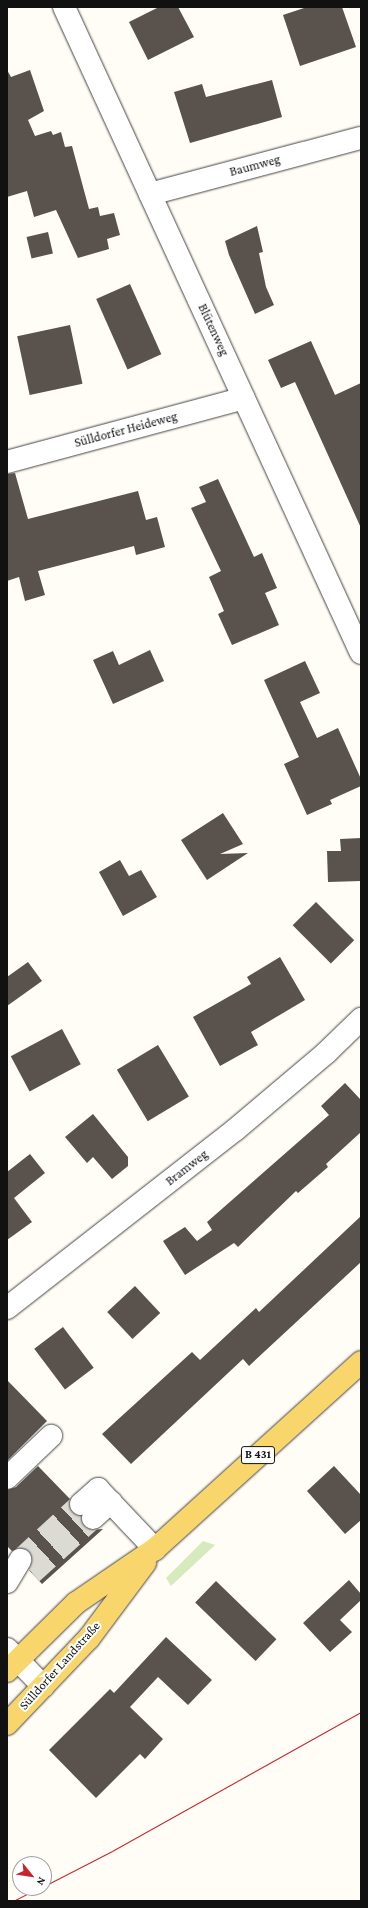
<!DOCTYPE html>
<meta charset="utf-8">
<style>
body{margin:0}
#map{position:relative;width:368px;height:1908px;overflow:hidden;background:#fffdf5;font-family:"Crimson Pro",serif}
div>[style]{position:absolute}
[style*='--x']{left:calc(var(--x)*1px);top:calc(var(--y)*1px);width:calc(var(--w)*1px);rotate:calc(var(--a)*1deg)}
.green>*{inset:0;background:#d5ebbd}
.building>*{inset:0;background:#5a524d;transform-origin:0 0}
.minor-tunnel>*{height:22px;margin-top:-11px;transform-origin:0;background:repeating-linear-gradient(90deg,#dbdad3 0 22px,transparent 0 33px)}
.roads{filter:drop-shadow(0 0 1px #444) drop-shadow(0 0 1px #444)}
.minor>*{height:22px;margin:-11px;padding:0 11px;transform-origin:11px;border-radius:11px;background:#fff}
.major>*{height:22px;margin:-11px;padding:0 11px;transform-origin:11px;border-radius:11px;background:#f9d66b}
.tram>*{height:1px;margin:-0.5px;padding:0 0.5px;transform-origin:0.5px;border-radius:0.5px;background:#c4262e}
span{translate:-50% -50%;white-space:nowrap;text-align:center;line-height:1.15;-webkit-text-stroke:4px #fff;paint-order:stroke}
.shield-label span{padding:1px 3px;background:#fff;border:1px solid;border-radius:3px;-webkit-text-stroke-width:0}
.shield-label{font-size:12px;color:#111;font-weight:700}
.street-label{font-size:13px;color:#111}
.frame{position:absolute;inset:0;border:8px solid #111;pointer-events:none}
.north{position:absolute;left:12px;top:1856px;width:40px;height:40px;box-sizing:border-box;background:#fff;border:1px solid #a0a0a0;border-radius:50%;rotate:120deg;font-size:11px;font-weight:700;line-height:16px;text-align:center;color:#111}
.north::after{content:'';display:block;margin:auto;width:14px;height:18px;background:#c4262e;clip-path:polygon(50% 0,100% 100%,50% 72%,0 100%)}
</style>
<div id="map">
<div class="green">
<div style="clip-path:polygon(203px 1541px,215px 1545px,171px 1586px,166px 1578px)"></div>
</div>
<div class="building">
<div style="clip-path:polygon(159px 7px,178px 7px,194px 37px,148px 60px,129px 22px)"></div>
<div style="clip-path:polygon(307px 7px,342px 7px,356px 47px,300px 66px,283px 15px)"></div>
<div style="clip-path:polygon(7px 70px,11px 77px,30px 70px,44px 111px,28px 120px,35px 136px,51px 131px,53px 135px,61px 132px,65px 147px,72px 146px,89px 209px,98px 207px,100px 216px,114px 213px,120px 235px,107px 239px,109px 249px,78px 258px,56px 210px,34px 217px,27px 191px,7px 197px)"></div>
<div style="clip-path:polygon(272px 80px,282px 117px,190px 143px,174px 92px,202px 84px,206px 97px)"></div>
<div style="clip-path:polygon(257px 226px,263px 252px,259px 253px,266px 287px,274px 305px,255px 314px,229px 255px,225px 241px)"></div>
<div style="left:48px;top:232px;width:22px;height:22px;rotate:77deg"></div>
<div style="left:130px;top:284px;width:77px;height:37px;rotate:66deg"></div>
<div style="left:70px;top:325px;width:60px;height:54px;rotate:78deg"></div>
<div style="clip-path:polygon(311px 341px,335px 395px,361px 383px,361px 528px,295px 382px,281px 388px,268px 360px)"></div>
<div style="clip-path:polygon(15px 473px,28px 519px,138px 491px,146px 520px,157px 517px,165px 547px,136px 555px,134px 546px,38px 571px,45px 595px,25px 601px,19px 577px,7px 581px,7px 474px)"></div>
<div style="clip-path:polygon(218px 479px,254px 557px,262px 553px,277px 588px,265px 593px,279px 625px,232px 645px,218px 614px,224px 611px,209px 577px,221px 571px,191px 508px,206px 502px,199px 487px)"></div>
<div style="clip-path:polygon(150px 650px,164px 681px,113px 704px,93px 660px,113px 651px,119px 665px)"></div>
<div style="clip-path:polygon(305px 661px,320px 693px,300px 702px,317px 738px,338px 728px,361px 779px,361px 786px,330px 800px,332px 804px,307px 815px,284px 764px,299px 757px,264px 680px)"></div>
<div style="clip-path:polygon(223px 813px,243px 844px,220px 854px,248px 853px,207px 880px,181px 840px)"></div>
<div style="clip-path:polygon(361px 838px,361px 881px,328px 882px,327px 851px,341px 851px,340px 839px)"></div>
<div style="clip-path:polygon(120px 860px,129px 876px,141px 870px,157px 897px,123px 916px,99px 872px)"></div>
<div style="left:316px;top:902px;width:54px;height:33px;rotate:45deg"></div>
<div style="clip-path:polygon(280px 957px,305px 1000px,251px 1032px,258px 1045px,220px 1066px,193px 1017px,251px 984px,247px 977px)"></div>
<div style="clip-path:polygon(28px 962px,42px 981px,7px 1006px,7px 977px)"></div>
<div style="left:62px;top:1029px;width:40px;height:58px;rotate:62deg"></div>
<div style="left:158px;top:1045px;width:60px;height:48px;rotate:59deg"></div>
<div style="clip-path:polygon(345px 1083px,361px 1100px,361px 1132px,326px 1164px,328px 1167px,298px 1193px,296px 1191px,238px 1247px,234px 1243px,185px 1275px,163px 1241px,185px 1227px,197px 1241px,212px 1230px,207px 1222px,329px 1115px,321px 1106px)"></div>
<div style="clip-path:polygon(93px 1114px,128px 1157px,128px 1166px,112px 1179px,93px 1157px,87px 1163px,65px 1137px)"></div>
<div style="clip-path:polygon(30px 1154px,45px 1173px,14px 1198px,32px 1222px,7px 1240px,7px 1172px)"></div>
<div style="clip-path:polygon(361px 1216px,361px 1262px,249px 1366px,243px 1359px,131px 1464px,102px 1434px,192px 1352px,200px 1360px,256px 1308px,259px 1312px)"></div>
<div style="left:135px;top:1286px;width:37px;height:38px;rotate:47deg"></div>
<div style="left:63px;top:1327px;width:51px;height:36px;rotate:53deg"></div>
<div style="clip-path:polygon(7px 1380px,47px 1421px,7px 1461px)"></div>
<div style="clip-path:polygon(38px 1466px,70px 1499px,71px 1512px,81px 1516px,84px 1527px,89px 1530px,103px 1529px,42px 1584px,29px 1570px,32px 1561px,31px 1554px,21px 1548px,12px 1551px,7px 1546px,7px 1490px,16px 1487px)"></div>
<div style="clip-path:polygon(334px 1466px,361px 1495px,361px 1520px,345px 1534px,307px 1491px)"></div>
<div style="clip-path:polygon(349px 1580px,361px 1594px,361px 1600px,340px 1620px,352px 1632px,330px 1652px,303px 1623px)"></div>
<div style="left:216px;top:1581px;width:84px;height:30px;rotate:44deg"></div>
<div style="clip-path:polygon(166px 1637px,212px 1680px,188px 1705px,158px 1677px,130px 1707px,163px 1739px,145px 1759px,140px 1754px,96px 1798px,49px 1750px,110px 1689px,114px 1693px)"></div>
</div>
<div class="minor-tunnel">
<div style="--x:20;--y:1560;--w:83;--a:-42.6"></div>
<div style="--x:32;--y:1573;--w:82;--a:-42"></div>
</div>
<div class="roads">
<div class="minor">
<div style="--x:64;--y:7;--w:711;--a:65.31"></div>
<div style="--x:150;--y:194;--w:218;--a:-14.9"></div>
<div style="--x:7;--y:462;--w:245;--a:-15.1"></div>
<div style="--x:7;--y:1308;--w:289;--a:-38"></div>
<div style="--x:235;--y:1130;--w:119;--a:-40.2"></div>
<div style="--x:326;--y:1053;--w:49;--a:-44.2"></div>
<div style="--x:7;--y:1478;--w:61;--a:-43.7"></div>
<div style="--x:81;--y:1504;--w:23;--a:-41"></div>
<div style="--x:98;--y:1489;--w:83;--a:46.5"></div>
<div style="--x:93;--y:1518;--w:24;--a:-42"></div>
<div style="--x:7;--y:1582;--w:26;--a:-59"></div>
<div style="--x:7;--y:1649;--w:52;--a:45.8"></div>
</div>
<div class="major">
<div style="--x:7;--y:1671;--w:97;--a:-44.6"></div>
<div style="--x:76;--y:1603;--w:96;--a:-34.4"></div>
<div style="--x:155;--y:1549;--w:278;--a:-42.2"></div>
<div style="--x:7;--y:1724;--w:119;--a:-46.4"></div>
<div style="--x:89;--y:1638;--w:94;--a:-53.3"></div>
</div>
</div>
<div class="tram">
<div style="--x:44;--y:1886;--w:76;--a:-27.2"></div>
<div style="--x:112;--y:1851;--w:285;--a:-29.2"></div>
<div style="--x:13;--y:1901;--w:29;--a:-27"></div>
</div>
<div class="shield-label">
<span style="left:258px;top:1455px">B 431</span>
</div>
<div class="street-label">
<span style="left:255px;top:166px;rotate:-15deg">Baumweg</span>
<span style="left:213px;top:330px;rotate:65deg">Blütenweg</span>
<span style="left:126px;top:430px;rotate:-15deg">Sülldorfer Heideweg</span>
<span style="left:187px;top:1168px;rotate:-38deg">Bramweg</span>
<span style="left:60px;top:1666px;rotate:-48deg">Sülldorfer Landstraße</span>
</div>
<div class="frame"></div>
<div class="north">N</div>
</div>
